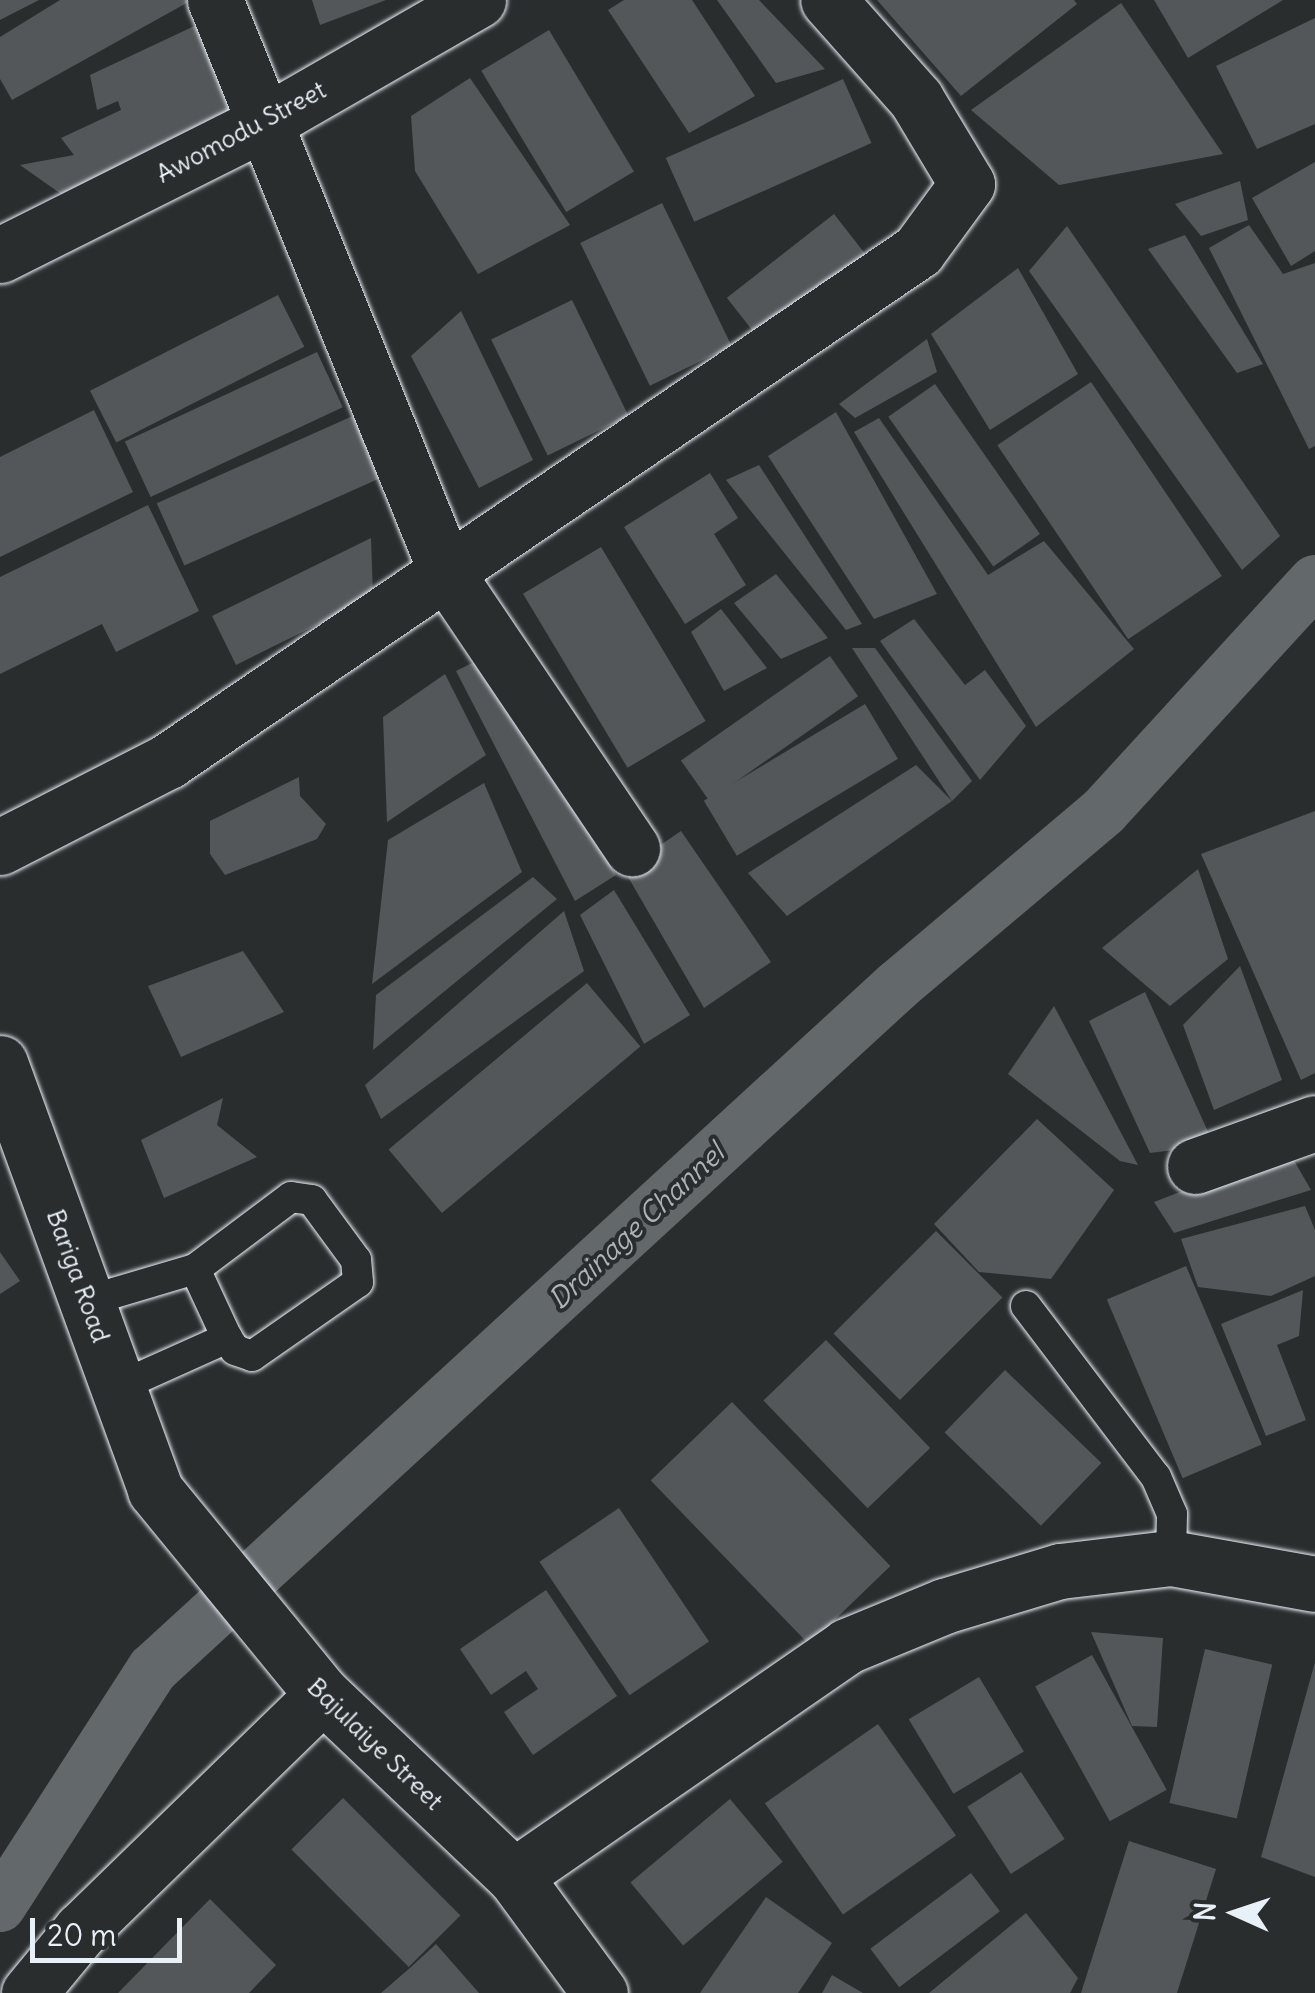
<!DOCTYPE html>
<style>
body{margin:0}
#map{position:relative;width:1315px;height:1993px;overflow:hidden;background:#2a2d2e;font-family:Delius,sans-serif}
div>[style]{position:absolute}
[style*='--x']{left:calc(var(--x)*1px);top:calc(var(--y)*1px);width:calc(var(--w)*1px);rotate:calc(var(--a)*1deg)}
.canal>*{height:52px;margin:-26px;padding:0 26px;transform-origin:26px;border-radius:26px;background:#63686b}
.building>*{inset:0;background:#535759;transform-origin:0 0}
.roads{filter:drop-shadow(0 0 2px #e8f1f8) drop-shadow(0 0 2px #e8f1f8)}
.lane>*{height:30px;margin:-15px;padding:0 15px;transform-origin:15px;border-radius:15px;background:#2a2d2e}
.street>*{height:55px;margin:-27.5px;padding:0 27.5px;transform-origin:27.5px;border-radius:27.5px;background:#2a2d2e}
.secondary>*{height:55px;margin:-27.5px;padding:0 27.5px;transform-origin:27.5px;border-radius:27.5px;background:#2a2d2e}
span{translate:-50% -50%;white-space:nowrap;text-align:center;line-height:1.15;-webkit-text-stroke:8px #2a2d2e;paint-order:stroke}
.street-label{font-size:25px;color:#e8f1f8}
.water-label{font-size:28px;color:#acb3b9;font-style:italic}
.north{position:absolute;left:1185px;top:1863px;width:100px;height:100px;-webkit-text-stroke:8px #2a2d2e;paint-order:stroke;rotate:273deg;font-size:28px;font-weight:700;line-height:40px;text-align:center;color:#e8f1f8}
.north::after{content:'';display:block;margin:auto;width:35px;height:45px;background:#e8f1f8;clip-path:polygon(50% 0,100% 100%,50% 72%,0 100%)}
.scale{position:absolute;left:30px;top:1918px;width:152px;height:45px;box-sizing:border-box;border:5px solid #e8f1f8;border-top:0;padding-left:12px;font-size:30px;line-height:35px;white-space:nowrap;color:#e8f1f8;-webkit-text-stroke:8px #2a2d2e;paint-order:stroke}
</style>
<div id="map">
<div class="canal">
<div style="--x:0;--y:1906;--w:282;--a:-57.2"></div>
<div style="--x:153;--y:1669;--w:1010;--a:-42.55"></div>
<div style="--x:897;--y:986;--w:271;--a:-40.2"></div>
<div style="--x:1104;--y:811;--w:312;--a:-47.5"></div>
</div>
<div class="building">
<div style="clip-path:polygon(0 0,39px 0,0 20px)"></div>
<div style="clip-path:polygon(60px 0,192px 0,12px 100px,0 79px,0 37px)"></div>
<div style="clip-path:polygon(312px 0,386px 0,320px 25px)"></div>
<div style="clip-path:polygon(624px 0,692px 0,755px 96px,689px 133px,608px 10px)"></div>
<div style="clip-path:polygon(717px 0,759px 0,825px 69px,776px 83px)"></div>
<div style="clip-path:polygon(877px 0,1074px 0,1077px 4px,961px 96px)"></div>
<div style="clip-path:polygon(1154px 0,1283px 0,1188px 58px)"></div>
<div style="clip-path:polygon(1121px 3px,1223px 154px,1059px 185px,971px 110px)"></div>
<div style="clip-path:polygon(1315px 18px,1315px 124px,1257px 149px,1216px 66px)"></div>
<div style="clip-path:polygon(203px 22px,253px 118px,78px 206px,20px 165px,74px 155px,61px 138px,121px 110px,118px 101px,97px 110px,90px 75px)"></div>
<div style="left:549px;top:30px;width:165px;height:79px;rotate:59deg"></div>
<div style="clip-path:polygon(470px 78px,570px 225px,478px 274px,415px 171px,411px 116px)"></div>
<div style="left:843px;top:79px;width:70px;height:194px;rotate:66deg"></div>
<div style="clip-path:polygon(1315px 162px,1315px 251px,1291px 266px,1252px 198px)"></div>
<div style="clip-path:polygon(1240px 181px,1248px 220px,1201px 236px,1175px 204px)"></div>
<div style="left:662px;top:203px;width:159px;height:91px;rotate:64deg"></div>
<div style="left:834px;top:214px;width:52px;height:136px;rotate:52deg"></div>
<div style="clip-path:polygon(1249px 225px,1283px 274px,1315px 263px,1315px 446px,1309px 449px,1209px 248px)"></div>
<div style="clip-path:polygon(1067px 226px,1280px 536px,1242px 570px,1029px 271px)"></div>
<div style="clip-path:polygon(1185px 235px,1263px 364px,1237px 373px,1148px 249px)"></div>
<div style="clip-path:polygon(1018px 268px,1078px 374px,990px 430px,931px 334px)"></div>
<div style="left:278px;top:295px;width:58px;height:211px;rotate:63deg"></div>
<div style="left:572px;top:300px;width:129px;height:90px;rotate:64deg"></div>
<div style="clip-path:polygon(461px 311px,533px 460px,479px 488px,411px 356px)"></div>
<div style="clip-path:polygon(927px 339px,937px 372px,855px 418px,839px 404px)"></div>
<div style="left:317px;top:352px;width:61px;height:212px;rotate:65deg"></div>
<div style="left:1091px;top:382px;width:234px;height:113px;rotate:56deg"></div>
<div style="left:935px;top:384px;width:183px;height:57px;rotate:55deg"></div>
<div style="clip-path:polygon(94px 410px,133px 492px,0 557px,0 457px)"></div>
<div style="clip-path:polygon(836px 412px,937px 594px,874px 619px,768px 456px)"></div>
<div style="left:355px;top:415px;width:68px;height:217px;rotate:66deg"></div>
<div style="clip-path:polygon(879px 418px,988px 575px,1044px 541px,1134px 649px,1036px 727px,854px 432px)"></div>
<div style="clip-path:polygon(759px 465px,862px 624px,846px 630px,726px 480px)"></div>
<div style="clip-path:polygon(710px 473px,738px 518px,714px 534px,746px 585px,685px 624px,624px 527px)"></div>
<div style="clip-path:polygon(148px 505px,199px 611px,116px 652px,102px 624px,0 674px,0 577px)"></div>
<div style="clip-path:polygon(371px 538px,373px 597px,236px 665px,212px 616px)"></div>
<div style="left:601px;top:547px;width:203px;height:91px;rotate:59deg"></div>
<div style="clip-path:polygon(776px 574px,828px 638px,781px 659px,734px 603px)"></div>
<div style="clip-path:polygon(721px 609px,767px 668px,724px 691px,691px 632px)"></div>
<div style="clip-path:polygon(914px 619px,965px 685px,985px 670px,1026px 726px,980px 780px,880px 641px)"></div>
<div style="clip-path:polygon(852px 648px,875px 648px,972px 781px,952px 801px)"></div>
<div style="left:830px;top:656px;width:49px;height:182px;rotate:55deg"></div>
<div style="clip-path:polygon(478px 660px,616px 875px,575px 901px,456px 671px)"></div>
<div style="clip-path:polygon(445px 674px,486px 755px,387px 822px,383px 717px)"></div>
<div style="left:865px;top:704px;width:64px;height:188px;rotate:59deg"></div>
<div style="clip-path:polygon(916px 765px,952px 801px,787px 916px,748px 873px)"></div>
<div style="clip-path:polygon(299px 777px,300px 796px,326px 824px,317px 839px,225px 875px,210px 854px,210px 821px)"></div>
<div style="clip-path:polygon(484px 783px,522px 872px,372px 984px,388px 840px)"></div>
<div style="clip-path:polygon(1315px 811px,1315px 1073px,1301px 1080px,1201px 854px)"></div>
<div style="clip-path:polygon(681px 831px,771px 962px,704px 1008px,624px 870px)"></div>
<div style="clip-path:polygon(1198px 869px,1228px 959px,1170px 1006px,1102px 948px)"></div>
<div style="clip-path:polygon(533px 877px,557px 899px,373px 1050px,376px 995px)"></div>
<div style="clip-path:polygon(614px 890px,690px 1015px,644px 1044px,580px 915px)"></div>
<div style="clip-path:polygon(564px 911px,584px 971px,381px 1119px,365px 1085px)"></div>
<div style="clip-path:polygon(243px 951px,284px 1012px,181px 1057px,148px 986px)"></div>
<div style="clip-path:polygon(1240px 966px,1282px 1080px,1214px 1110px,1183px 1025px)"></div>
<div style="left:587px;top:983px;width:83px;height:259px;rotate:50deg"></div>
<div style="clip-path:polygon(1145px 992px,1214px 1145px,1150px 1153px,1089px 1021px)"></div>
<div style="clip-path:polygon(1054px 1006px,1138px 1165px,1120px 1161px,1008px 1074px)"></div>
<div style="clip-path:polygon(223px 1098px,217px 1125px,257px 1157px,164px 1198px,141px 1140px)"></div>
<div style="clip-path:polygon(1037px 1119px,1114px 1190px,1051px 1279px,979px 1272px,934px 1224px)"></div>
<div style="clip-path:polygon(1288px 1150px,1311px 1190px,1174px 1233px,1154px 1202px)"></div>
<div style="clip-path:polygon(1305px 1206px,1315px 1230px,1315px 1276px,1271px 1296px,1198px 1287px,1181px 1239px)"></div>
<div style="left:936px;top:1231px;width:94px;height:145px;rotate:45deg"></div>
<div style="clip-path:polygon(0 1252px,20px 1281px,0 1294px)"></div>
<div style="left:1186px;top:1266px;width:194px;height:86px;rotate:67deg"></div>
<div style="clip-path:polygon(1303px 1290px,1299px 1336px,1277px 1345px,1306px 1420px,1266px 1436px,1221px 1324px)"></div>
<div style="left:826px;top:1340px;width:150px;height:87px;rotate:46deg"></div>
<div style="left:1005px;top:1370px;width:134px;height:87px;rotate:44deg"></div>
<div style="left:732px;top:1402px;width:228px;height:113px;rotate:46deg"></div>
<div style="left:619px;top:1508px;width:161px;height:96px;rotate:56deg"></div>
<div style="clip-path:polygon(546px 1590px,617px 1696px,533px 1755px,504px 1712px,538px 1689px,526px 1671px,491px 1695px,460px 1649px)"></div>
<div style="clip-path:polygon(1091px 1632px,1163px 1638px,1157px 1727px,1132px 1726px)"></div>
<div style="left:1205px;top:1649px;width:69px;height:158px;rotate:13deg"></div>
<div style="left:1092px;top:1655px;width:154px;height:65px;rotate:61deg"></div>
<div style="clip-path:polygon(1315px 1662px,1315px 1877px,1261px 1857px)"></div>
<div style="left:979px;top:1677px;width:87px;height:82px;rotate:59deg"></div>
<div style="left:878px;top:1724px;width:136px;height:138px;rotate:55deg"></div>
<div style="left:1021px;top:1772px;width:80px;height:64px;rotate:57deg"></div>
<div style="left:343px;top:1798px;width:166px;height:73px;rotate:45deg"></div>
<div style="left:730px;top:1799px;width:82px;height:130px;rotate:50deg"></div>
<div style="clip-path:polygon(1129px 1841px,1216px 1869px,1177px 1993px,1081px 1993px)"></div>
<div style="left:971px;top:1873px;width:48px;height:126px;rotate:53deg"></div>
<div style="clip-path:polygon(766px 1897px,832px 1943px,798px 1993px,700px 1993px)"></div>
<div style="clip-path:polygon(210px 1899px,276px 1965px,249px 1993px,118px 1993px)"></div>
<div style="clip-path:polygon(1026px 1913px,1078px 1978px,1070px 1993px,929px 1993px)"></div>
<div style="clip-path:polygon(436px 1944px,479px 1993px,381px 1993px,411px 1967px)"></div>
<div style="clip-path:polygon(832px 1975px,863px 1993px,822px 1993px)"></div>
</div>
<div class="roads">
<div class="lane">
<div style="--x:87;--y:1301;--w:113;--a:-16.5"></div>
<div style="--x:1026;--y:1306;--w:215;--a:52.8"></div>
<div style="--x:1156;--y:1477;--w:40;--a:66.6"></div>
<div style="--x:1172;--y:1514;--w:44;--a:91.3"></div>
<div style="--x:118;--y:1387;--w:120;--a:-24.2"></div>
<div style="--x:227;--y:1338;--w:14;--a:56"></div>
<div style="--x:235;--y:1350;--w:18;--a:19"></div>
<div style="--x:252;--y:1356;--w:129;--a:-34.9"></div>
<div style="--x:358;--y:1282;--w:22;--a:-95"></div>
<div style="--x:356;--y:1260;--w:74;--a:-126.3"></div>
<div style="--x:312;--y:1200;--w:21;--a:-172"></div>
<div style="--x:291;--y:1197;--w:120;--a:143.1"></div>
<div style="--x:195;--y:1269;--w:76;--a:65.1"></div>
</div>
<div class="street">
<div style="--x:215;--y:0;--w:619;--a:67.99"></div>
<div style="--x:447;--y:574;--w:331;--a:56"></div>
<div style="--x:0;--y:255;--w:295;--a:-26.6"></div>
<div style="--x:264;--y:123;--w:247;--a:-29.9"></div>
<div style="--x:0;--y:847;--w:189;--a:-27.1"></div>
<div style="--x:168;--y:761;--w:907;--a:-34.22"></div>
<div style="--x:918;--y:251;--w:83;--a:-53.8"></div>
<div style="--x:967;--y:184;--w:99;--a:-121"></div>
<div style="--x:916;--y:99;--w:132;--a:-131.6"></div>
<div style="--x:1195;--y:1166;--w:127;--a:-19.7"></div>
<div style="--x:514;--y:1876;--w:405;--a:-34.6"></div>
<div style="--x:847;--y:1646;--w:105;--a:-22.4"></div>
<div style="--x:944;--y:1606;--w:121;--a:-16.8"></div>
<div style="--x:1060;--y:1571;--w:112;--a:-6.7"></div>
<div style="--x:1171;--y:1558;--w:146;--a:10.2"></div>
<div style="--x:29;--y:1993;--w:82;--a:-50.5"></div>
<div style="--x:81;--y:1930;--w:337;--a:-44.2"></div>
</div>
<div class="secondary">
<div style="--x:0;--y:1063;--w:454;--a:70"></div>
<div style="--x:155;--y:1490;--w:265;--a:50.7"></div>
<div style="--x:323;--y:1695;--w:263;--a:43.5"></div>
<div style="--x:514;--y:1876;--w:145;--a:53.7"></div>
</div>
</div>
<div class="street-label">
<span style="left:241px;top:132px;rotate:-28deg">Awomodu Street</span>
<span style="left:78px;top:1276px;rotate:70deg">Bariga Road</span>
<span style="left:375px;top:1744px;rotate:44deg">Bajulaiye Street</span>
</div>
<div class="water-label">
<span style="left:636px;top:1226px;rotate:-43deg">Drainage Channel</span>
</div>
<div class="north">N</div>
<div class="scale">20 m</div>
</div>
